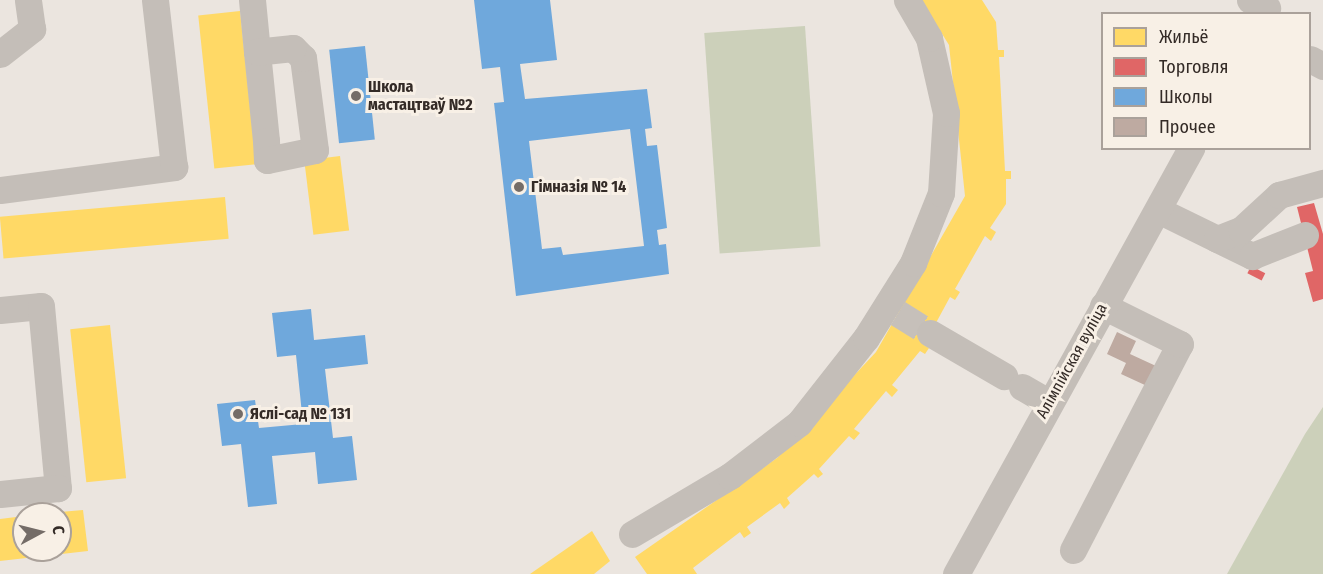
<!DOCTYPE html>
<meta charset="utf-8">
<style>
body{margin:0}
#map{position:relative;width:1323px;height:574px;overflow:hidden;background:#ebe5df;font-family:"Fira Sans Condensed",sans-serif}
div>[style]{position:absolute}
[style*='--x']{left:calc(var(--x)*1px);top:calc(var(--y)*1px);width:calc(var(--w)*1px);rotate:calc(var(--a)*1deg)}
.green>*{inset:0;background:#ccd0ba;transform-origin:0 0}
.homes>*{inset:0;background:#ffd966;transform-origin:0 0}
.shops>*{inset:0;background:#e06666;transform-origin:0 0}
.schools>*{inset:0;background:#6fa8dc;transform-origin:0 0}
.building>*{inset:0;background:#beaaa1}
.minor-tunnel>*{height:27px;margin-top:-13.5px;transform-origin:0;background:repeating-linear-gradient(90deg,#c6c0ba 0 27px,transparent 0 41px)}
.minor>*{height:27px;margin:-13.5px;padding:0 13.5px;transform-origin:13.5px;border-radius:13.5px;background:#c4beb8}
.dots>*{width:16px;height:16px;translate:-50% -50%;box-sizing:border-box;border:3px solid #f8f0e6;border-radius:50%}
span{translate:-50% -50%;white-space:nowrap;text-align:center;line-height:1.15;-webkit-text-stroke:6px #f8f0e6;paint-order:stroke}
.poi-label{font-size:16px;color:#342b27;font-weight:700}
.left{translate:0 -50%;text-align:left}
.street-label{font-size:16px;color:#342b27}
.legend{position:absolute;left:1101px;top:12px;width:210px;height:138px;box-sizing:border-box;background:#f8f0e6;border:2px solid #aaa19a;margin:0;padding:8px 10px;list-style:none;font-size:18px;color:#342b27}
.legend li{display:flex;align-items:center;gap:12px;height:30px}
.legend b{width:30px;border:2px solid #aaa19a}
.north{position:absolute;left:12px;top:502px;width:60px;height:60px;box-sizing:border-box;background:#f8f0e6;border:2px solid #aaa19a;border-radius:50%;rotate:83deg;font-size:16px;font-weight:700;line-height:24px;text-align:center;color:#342b27}
.north::after{content:'';display:block;margin:auto;width:21px;height:27px;background:#746c67;clip-path:polygon(50% 0,100% 100%,50% 72%,0 100%)}
</style>
<div id="map">
<div class="green">
<div style="left:805px;top:26px;width:221px;height:101px;rotate:86deg"></div>
<div style="clip-path:polygon(1323px 407px,1323px 574px,1227px 574px,1305px 434px)"></div>
</div>
<div class="homes">
<div style="clip-path:polygon(921px 0,982px 0,996px 22px,998px 50px,1004px 50px,1004px 57px,999px 57px,1005px 171px,1011px 171px,1011px 179px,1006px 179px,1006px 204px,990px 228px,996px 232px,991px 241px,985px 236px,955px 289px,960px 292px,955px 300px,950px 297px,924px 345px,929px 348px,925px 354px,920px 351px,892px 385px,898px 390px,892px 397px,886px 391px,854px 429px,860px 433px,854px 440px,849px 436px,819px 469px,823px 474px,818px 478px,814px 474px,787px 498px,790px 503px,784px 509px,780px 503px,747px 527px,751px 533px,744px 538px,740px 532px,693px 568px,697px 574px,647px 574px,635px 557px,777px 458px,876px 352px,965px 196px,949px 45px)"></div>
<div style="left:240px;top:11px;width:154px;height:42px;rotate:84deg"></div>
<div style="left:340px;top:156px;width:75px;height:36px;rotate:83deg"></div>
<div style="left:225px;top:197px;width:42px;height:226px;rotate:85deg"></div>
<div style="left:110px;top:325px;width:154px;height:40px;rotate:84deg"></div>
<div style="clip-path:polygon(83px 510px,88px 551px,0 561px,0 519px,24px 516px,24px 550px,60px 550px,60px 512px)"></div>
<div style="clip-path:polygon(592px 531px,610px 561px,594px 574px,530px 574px)"></div>
</div>
<div class="shops">
<div style="clip-path:polygon(1314px 203px,1323px 234px,1323px 299px,1313px 302px,1305px 273px,1313px 271px,1297px 207px)"></div>
<div style="left:1251px;top:266px;width:16px;height:8px;rotate:27deg"></div>
</div>
<div class="schools">
<div style="clip-path:polygon(evenodd,474px 0,550px 0,557px 60px,520px 64px,525px 99px,647px 89px,652px 128px,645px 129px,647px 146px,657px 145px,667px 228px,657px 230px,659px 245px,666px 244px,669px 274px,516px 296px,494px 103px,504px 102px,500px 67px,482px 69px,474px 0,630px 129px,644px 246px,563px 255px,561px 247px,542px 249px,529px 141px,630px 129px)"></div>
<div style="left:365px;top:46px;width:94px;height:36px;rotate:84deg"></div>
<div style="clip-path:polygon(311px 309px,314px 340px,365px 335px,368px 364px,325px 369px,333px 438px,352px 436px,357px 480px,318px 484px,315px 452px,272px 456px,277px 504px,248px 507px,241px 444px,222px 446px,217px 404px,255px 400px,259px 428px,303px 424px,296px 355px,277px 357px,272px 313px)"></div>
</div>
<div class="building">
<div style="clip-path:polygon(1117px 332px,1136px 341px,1130px 354px,1156px 366px,1147px 386px,1121px 374px,1126px 363px,1107px 354px)"></div>
</div>
<div class="minor-tunnel">
<div style="--x:898;--y:313;--w:38;--a:32"></div>
</div>
<div class="minor">
<div style="--x:252;--y:0;--w:52;--a:84.5"></div>
<div style="--x:257;--y:52;--w:89;--a:84.2"></div>
<div style="--x:266;--y:141;--w:19;--a:87"></div>
<div style="--x:267;--y:160;--w:49;--a:-11.8"></div>
<div style="--x:315;--y:150;--w:93;--a:-97.4"></div>
<div style="--x:303;--y:58;--w:14;--a:-135"></div>
<div style="--x:293;--y:48;--w:36;--a:174"></div>
<div style="--x:1250;--y:0;--w:19;--a:25"></div>
<div style="--x:0;--y:54;--w:41;--a:-38"></div>
<div style="--x:32;--y:29;--w:29;--a:-98"></div>
<div style="--x:1310;--y:59;--w:15;--a:28"></div>
<div style="--x:0;--y:190;--w:176;--a:-7.5"></div>
<div style="--x:174;--y:167;--w:168;--a:-96.5"></div>
<div style="--x:1158;--y:210;--w:105;--a:26.1"></div>
<div style="--x:1252;--y:256;--w:57;--a:-21.6"></div>
<div style="--x:1217;--y:239;--w:26;--a:-21"></div>
<div style="--x:1241;--y:230;--w:52;--a:-42.6"></div>
<div style="--x:1279;--y:195;--w:46;--a:-15.3"></div>
<div style="--x:0;--y:310;--w:41;--a:-5.6"></div>
<div style="--x:41;--y:306;--w:183;--a:84.7"></div>
<div style="--x:58;--y:488;--w:58;--a:174.1"></div>
<div style="--x:930;--y:333;--w:86;--a:30.2"></div>
<div style="--x:1022;--y:387;--w:30;--a:30"></div>
<div style="--x:632;--y:534;--w:114;--a:-30.6"></div>
<div style="--x:730;--y:476;--w:87;--a:-37.5"></div>
<div style="--x:799;--y:423;--w:108;--a:-51.8"></div>
<div style="--x:866;--y:338;--w:89;--a:-57.9"></div>
<div style="--x:913;--y:263;--w:75;--a:-68.2"></div>
<div style="--x:941;--y:193;--w:80;--a:-86.4"></div>
<div style="--x:946;--y:113;--w:77;--a:-102.8"></div>
<div style="--x:929;--y:38;--w:44;--a:-120.1"></div>
<div style="--x:1073;--y:550;--w:232;--a:-62.6"></div>
<div style="--x:1180;--y:344;--w:86;--a:-153.7"></div>
<div style="--x:956;--y:574;--w:487;--a:-61.1"></div>
</div>
<div class="dots">
<div style="left:356px;top:96px;background:#746c67"></div>
<div style="left:519px;top:187px;background:#746c67"></div>
<div style="left:238px;top:414px;background:#746c67"></div>
</div>
<div class="poi-label">
<span class="left" style="left:368px;top:96px">Школа<br>мастацтваў №2</span>
<span class="left" style="left:531px;top:187px">Гімназія № 14</span>
<span class="left" style="left:250px;top:414px">Яслі-сад № 131</span>
</div>
<div class="street-label">
<span style="left:1072px;top:361px;rotate:-61deg">Алімпійская вуліца</span>
</div>
<ul class="legend">
<li><b style="height:16px;background:#ffd966"></b>Жильё</li>
<li><b style="height:16px;background:#e06666"></b>Торговля</li>
<li><b style="height:16px;background:#6fa8dc"></b>Школы</li>
<li><b style="height:16px;background:#beaaa1"></b>Прочее</li>
</ul>
<div class="north">С</div>
</div>
